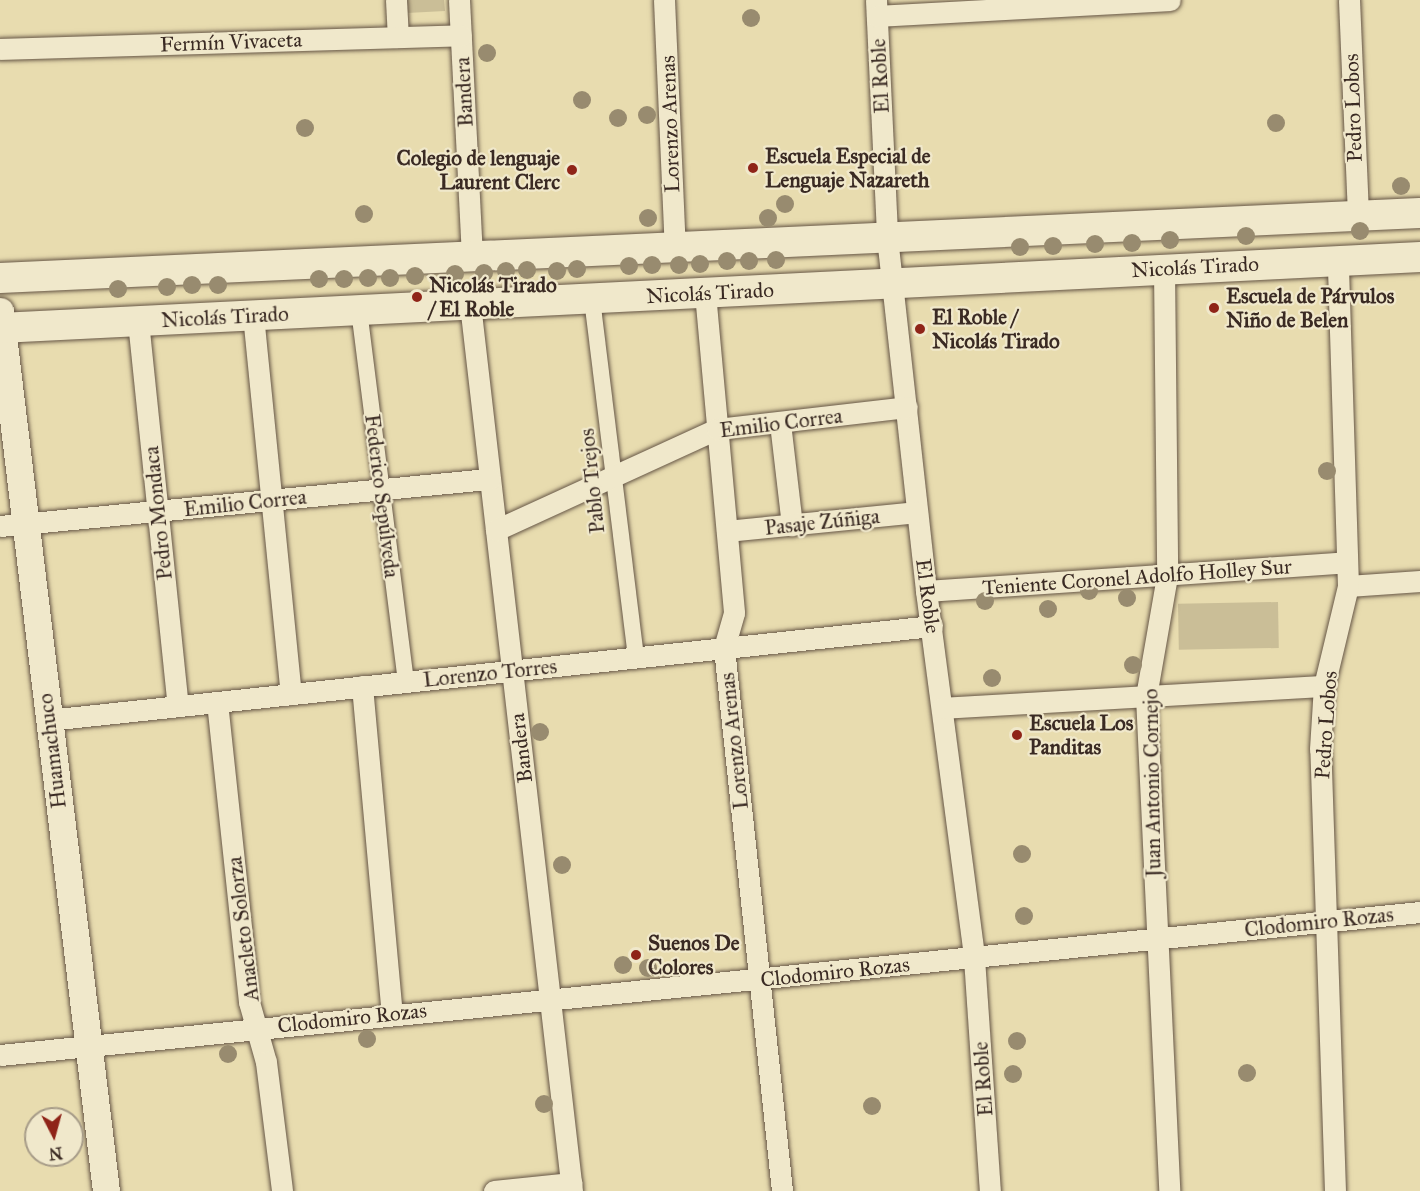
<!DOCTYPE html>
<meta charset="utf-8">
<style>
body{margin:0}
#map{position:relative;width:1420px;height:1191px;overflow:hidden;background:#e8dcaf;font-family:"IM FELL Great Primer",serif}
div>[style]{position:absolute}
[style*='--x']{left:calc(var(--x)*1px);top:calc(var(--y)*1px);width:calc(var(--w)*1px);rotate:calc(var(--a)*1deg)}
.green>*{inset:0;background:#cabe97;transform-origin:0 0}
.roads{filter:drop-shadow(0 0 2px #665646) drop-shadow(0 0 2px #665646)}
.pedestrian>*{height:16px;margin:-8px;padding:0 8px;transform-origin:8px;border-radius:8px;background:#f0e8cb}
.minor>*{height:21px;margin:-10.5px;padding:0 10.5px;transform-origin:10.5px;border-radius:10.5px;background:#f0e8cb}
.tertiary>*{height:27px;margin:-13.5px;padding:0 13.5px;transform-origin:13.5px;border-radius:13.5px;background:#f0e8cb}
.secondary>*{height:30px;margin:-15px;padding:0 15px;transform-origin:15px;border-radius:15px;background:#f0e8cb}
.trees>*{width:18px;height:18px;margin:-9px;border-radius:50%;background:#988b6f}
.dots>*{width:16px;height:16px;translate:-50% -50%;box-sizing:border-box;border:3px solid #f0e8cb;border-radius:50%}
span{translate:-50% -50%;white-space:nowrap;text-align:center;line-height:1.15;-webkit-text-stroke:4.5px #f0e8cb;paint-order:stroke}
.street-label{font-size:21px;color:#3a2a23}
.poi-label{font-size:21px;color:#3a2a23;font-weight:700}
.left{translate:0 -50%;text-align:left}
.right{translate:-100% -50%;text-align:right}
.north{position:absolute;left:24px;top:1107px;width:60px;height:60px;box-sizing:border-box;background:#f0e8cb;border:2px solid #a79c88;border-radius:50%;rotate:174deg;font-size:16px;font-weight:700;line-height:24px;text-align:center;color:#3a2a23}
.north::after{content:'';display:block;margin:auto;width:21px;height:27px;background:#8f2418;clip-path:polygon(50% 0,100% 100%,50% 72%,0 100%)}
</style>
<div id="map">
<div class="green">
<div style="clip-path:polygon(406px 0,444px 0,445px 11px,407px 13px)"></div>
<div style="left:1278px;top:602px;width:46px;height:100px;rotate:89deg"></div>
</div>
<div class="roads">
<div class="pedestrian">
<div style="--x:592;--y:299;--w:362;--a:83"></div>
<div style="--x:359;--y:310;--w:375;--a:82.8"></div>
</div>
<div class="minor">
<div style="--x:396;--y:0;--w:37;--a:87"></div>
<div style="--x:459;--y:0;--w:257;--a:87.1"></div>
<div style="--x:664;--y:0;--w:248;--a:87.5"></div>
<div style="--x:876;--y:0;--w:237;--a:87.3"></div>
<div style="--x:887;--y:237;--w:356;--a:83.7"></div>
<div style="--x:926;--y:591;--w:370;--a:82.5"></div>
<div style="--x:974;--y:958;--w:234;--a:86.1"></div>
<div style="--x:1349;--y:0;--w:216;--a:87.6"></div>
<div style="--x:877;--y:16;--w:293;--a:-3.1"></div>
<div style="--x:0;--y:49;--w:461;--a:-1.7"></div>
<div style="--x:1164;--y:268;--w:308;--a:89.4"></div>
<div style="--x:1167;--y:576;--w:122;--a:99.9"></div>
<div style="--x:1146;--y:696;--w:496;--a:87.3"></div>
<div style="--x:705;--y:293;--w:321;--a:84.8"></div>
<div style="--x:734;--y:613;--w:36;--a:106"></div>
<div style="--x:724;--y:648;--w:546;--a:83.9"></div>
<div style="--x:470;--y:304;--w:893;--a:83.44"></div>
<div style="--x:253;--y:315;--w:381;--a:84.3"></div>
<div style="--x:138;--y:321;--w:387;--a:84.1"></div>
<div style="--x:780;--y:423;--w:103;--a:83.3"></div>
<div style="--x:0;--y:526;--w:492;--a:-5.5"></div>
<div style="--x:496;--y:530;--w:243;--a:-24.6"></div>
<div style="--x:717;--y:429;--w:191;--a:-6.6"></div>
<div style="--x:727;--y:531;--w:191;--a:-5.7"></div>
<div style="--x:1348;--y:586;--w:72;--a:-4"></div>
<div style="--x:926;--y:591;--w:422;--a:-3.9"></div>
<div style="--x:362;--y:686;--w:329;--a:84.8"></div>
<div style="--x:217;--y:702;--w:302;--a:83.9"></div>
<div style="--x:249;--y:1002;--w:62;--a:74.2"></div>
<div style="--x:266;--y:1062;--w:130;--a:82.9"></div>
<div style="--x:942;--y:708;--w:383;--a:-3.3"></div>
<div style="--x:48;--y:720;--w:889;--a:-6.07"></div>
<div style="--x:0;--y:1055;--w:1427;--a:-5.75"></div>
<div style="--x:494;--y:1191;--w:78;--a:-5.9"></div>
<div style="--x:1335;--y:1191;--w:442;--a:-91.9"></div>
<div style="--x:1320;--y:749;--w:63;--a:-86.4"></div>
<div style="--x:1324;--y:686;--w:103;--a:-76.5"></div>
<div style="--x:1348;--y:586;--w:325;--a:-91.8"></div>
</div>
<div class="tertiary">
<div style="--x:0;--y:311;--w:886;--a:83.13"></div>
</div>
<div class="secondary">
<div style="--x:0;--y:278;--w:1421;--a:-2.62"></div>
<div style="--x:0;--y:328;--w:1422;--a:-2.86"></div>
</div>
</div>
<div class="trees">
<div style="left:751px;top:18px"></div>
<div style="left:487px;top:53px"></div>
<div style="left:582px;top:100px"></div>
<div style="left:647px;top:115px"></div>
<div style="left:618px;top:118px"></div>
<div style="left:1276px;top:123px"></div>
<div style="left:305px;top:128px"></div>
<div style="left:1401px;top:186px"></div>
<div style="left:785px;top:204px"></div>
<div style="left:364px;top:214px"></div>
<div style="left:648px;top:218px"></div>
<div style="left:768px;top:218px"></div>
<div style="left:1360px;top:231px"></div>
<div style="left:1246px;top:236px"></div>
<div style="left:1170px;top:240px"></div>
<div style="left:1132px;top:243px"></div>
<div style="left:1095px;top:244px"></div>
<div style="left:1053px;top:246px"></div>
<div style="left:1020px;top:247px"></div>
<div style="left:776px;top:260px"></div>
<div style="left:727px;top:261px"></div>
<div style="left:749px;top:261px"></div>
<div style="left:700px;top:264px"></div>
<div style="left:652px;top:265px"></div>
<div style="left:679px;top:265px"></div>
<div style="left:629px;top:266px"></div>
<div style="left:577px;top:269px"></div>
<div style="left:527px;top:270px"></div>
<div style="left:506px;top:271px"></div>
<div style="left:557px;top:271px"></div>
<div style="left:484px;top:273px"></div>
<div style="left:455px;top:274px"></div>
<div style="left:415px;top:276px"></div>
<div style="left:368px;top:278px"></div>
<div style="left:390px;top:278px"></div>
<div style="left:319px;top:279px"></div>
<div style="left:344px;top:279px"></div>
<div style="left:192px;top:285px"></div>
<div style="left:218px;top:285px"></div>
<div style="left:167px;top:287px"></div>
<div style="left:118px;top:289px"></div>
<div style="left:1327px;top:471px"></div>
<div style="left:1089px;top:591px"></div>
<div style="left:1127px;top:598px"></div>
<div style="left:985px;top:601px"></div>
<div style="left:1048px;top:609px"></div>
<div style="left:1133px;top:665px"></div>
<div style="left:992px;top:678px"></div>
<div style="left:540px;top:732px"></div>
<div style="left:1022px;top:854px"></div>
<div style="left:562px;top:865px"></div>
<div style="left:1024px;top:916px"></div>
<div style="left:623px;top:965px"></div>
<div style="left:648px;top:968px"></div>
<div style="left:367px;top:1039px"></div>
<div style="left:1017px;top:1041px"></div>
<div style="left:228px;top:1054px"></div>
<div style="left:1247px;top:1073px"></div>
<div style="left:1013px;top:1074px"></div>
<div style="left:544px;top:1104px"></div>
<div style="left:872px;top:1106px"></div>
</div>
<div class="dots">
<div style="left:753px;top:168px;background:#8f2418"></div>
<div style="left:572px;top:170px;background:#8f2418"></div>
<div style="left:417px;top:297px;background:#8f2418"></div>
<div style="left:1214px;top:308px;background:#8f2418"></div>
<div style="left:920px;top:329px;background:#8f2418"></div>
<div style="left:1017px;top:735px;background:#8f2418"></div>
<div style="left:636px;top:955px;background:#8f2418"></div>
</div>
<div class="street-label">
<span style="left:231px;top:42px;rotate:-2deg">Fermín Vivaceta</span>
<span style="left:880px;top:76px;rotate:-93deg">El Roble</span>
<span style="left:464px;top:92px;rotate:-93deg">Bandera</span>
<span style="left:1353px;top:108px;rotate:-92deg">Pedro Lobos</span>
<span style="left:670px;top:124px;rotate:-92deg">Lorenzo Arenas</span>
<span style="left:1195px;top:267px;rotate:-3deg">Nicolás Tirado</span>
<span style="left:710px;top:293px;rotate:-3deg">Nicolás Tirado</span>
<span style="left:225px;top:317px;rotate:-3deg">Nicolás Tirado</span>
<span style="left:781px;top:423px;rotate:-7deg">Emilio Correa</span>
<span style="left:592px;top:481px;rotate:-96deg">Pablo Trejos</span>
<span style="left:382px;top:496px;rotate:83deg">Federico Sepúlveda</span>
<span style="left:245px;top:503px;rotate:-6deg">Emilio Correa</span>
<span style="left:158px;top:513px;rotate:-96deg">Pedro Mondaca</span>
<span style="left:822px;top:522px;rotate:-6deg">Pasaje Zúñiga</span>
<span style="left:1137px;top:577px;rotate:-4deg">Teniente Coronel Adolfo Holley Sur</span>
<span style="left:928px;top:596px;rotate:82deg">El Roble</span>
<span style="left:490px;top:673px;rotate:-6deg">Lorenzo Torres</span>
<span style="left:1326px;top:725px;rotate:-86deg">Pedro Lobos</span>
<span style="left:734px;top:741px;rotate:-96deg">Lorenzo Arenas</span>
<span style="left:521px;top:748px;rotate:-97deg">Bandera</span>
<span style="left:52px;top:751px;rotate:-97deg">Huamachuco</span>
<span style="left:1152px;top:783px;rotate:-91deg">Juan Antonio Cornejo</span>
<span style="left:1319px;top:922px;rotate:-6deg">Clodomiro Rozas</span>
<span style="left:243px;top:929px;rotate:-97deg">Anacleto Solorza</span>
<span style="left:835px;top:972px;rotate:-6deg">Clodomiro Rozas</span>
<span style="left:352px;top:1018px;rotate:-6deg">Clodomiro Rozas</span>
<span style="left:983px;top:1079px;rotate:-94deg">El Roble</span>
</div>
<div class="poi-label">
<span class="left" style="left:765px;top:168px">Escuela Especial de<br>Lenguaje Nazareth</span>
<span class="right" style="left:560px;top:170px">Colegio de lenguaje<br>Laurent Clerc</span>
<span class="left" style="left:429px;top:297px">Nicolás Tirado<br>/ El Roble</span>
<span class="left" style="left:1226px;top:308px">Escuela de Párvulos<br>Niño de Belen</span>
<span class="left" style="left:932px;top:329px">El Roble /<br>Nicolás Tirado</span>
<span class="left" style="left:1029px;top:735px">Escuela Los<br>Panditas</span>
<span class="left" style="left:648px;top:955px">Suenos De<br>Colores</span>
</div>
<div class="north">N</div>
</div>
